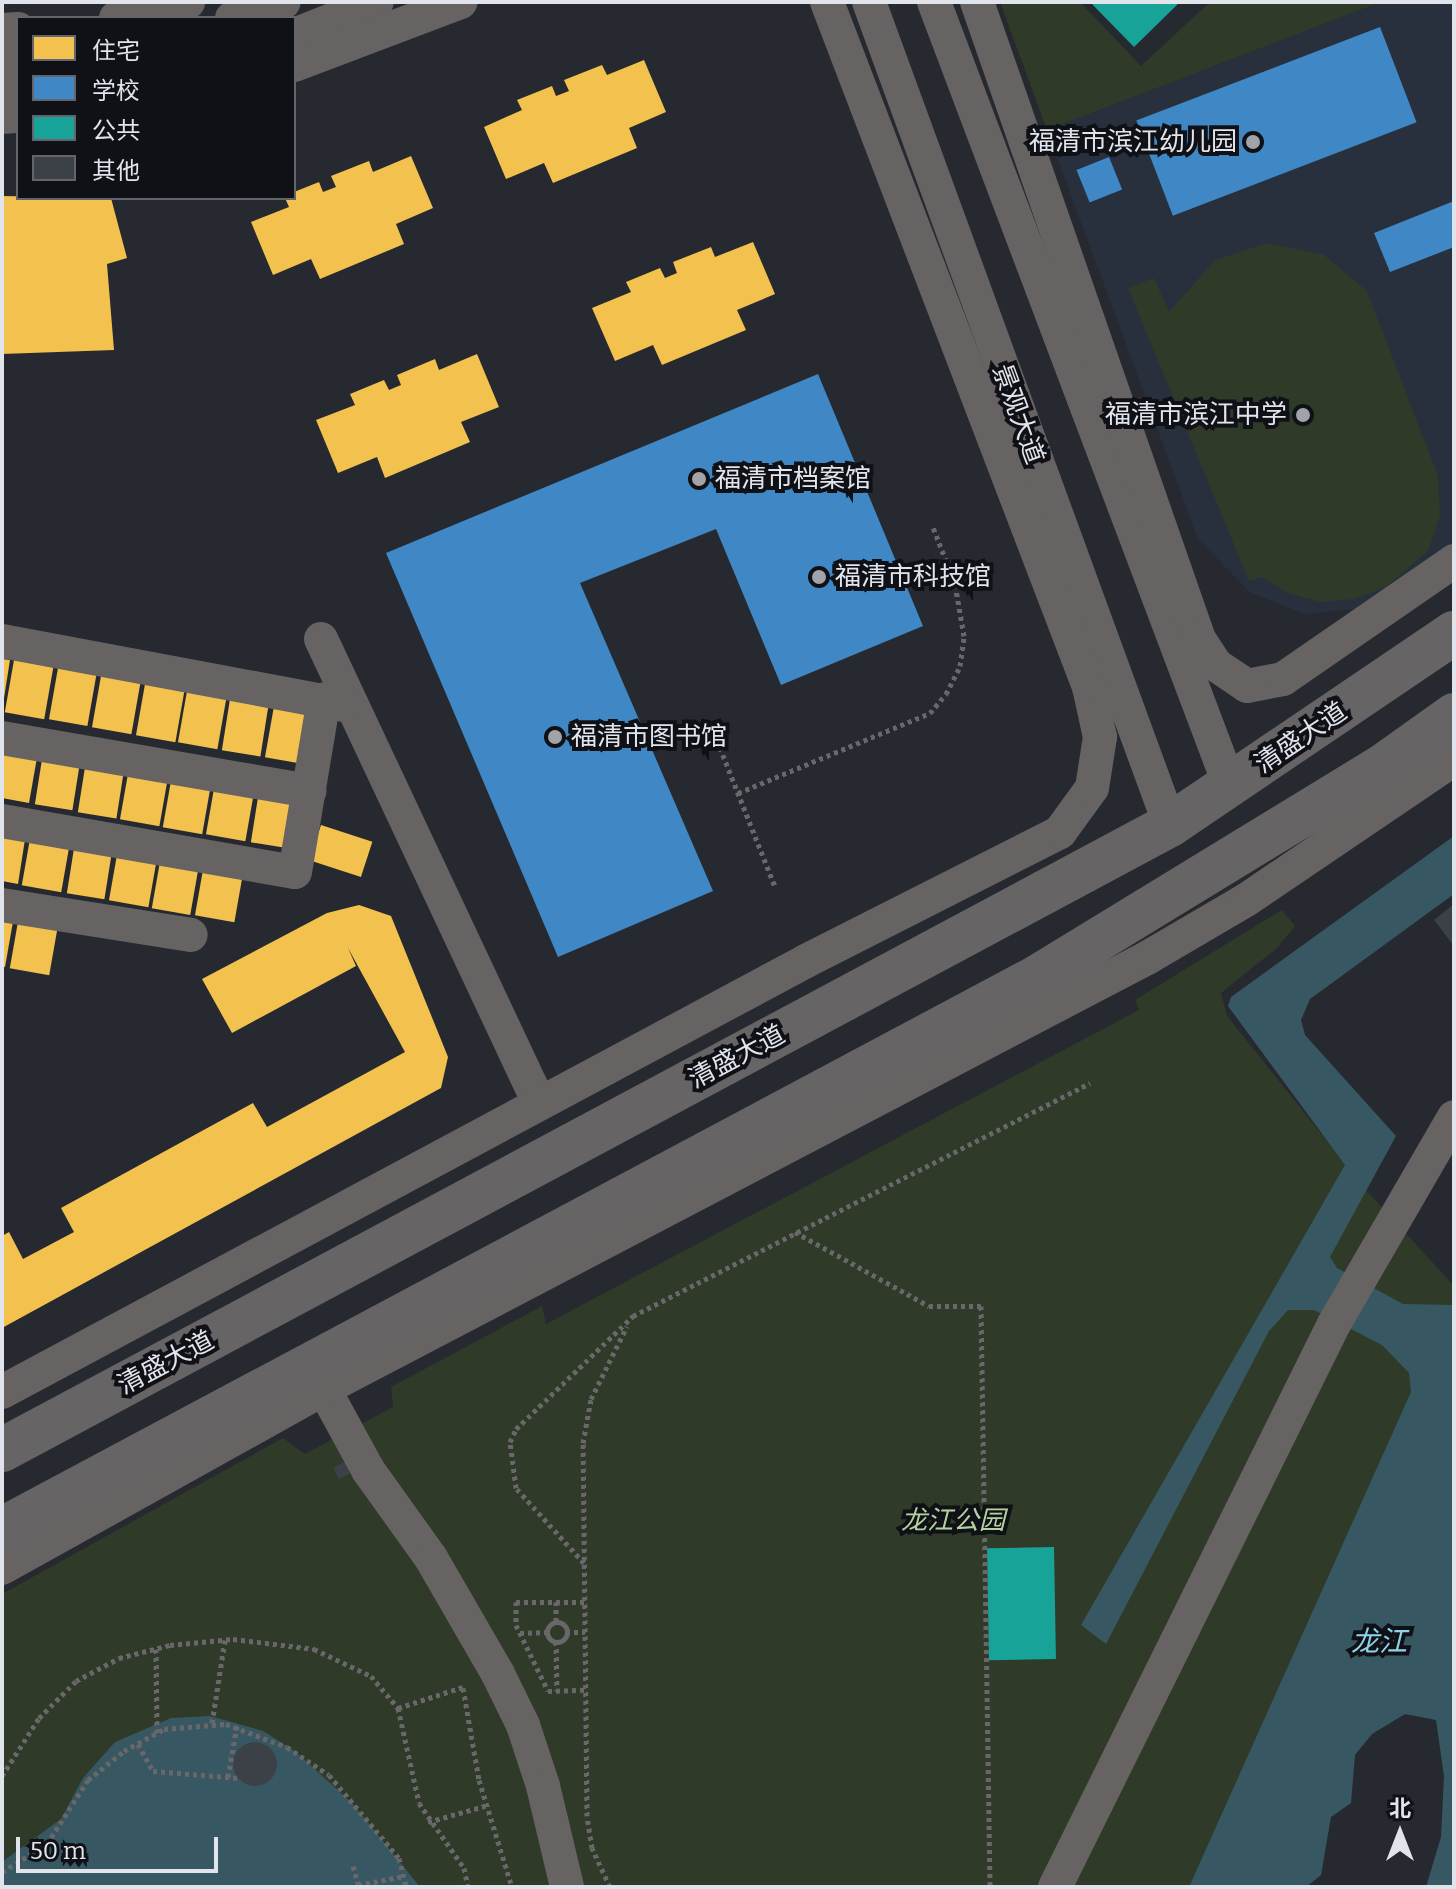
<!DOCTYPE html>
<meta charset="utf-8">
<style>
body{margin:0}
#map{position:relative;width:1456px;height:1889px;overflow:hidden;background:#262a30;font-family:Bitter,"Noto Sans SC",serif}
div>[style]{position:absolute}
[style*='--x']{left:calc(var(--x)*1px);top:calc(var(--y)*1px);width:calc(var(--w)*1px);rotate:calc(var(--a)*1deg)}
.built>*{inset:0;background:#28303e}
.green>*{inset:0;background:#2f3a28}
.water>*{inset:0;background:#375863}
.homes>*{inset:0;background:#f2c14e;transform-origin:0 0}
.schools>*{inset:0;background:#3f88c5;transform-origin:0 0}
.public>*{inset:0;background:#17a398;transform-origin:0 0}
.building>*{inset:0;background:#3c4047;transform-origin:0 0}
.round{border-radius:50%}
.path>*{height:5px;margin-top:-2.5px;transform-origin:0;background:repeating-linear-gradient(90deg,#696769 0 4px,transparent 0 8px)}
.path>.ring{margin:-2.5px;padding:0;box-sizing:content-box;background:none;border:5px solid #696769;border-radius:50%}
.minor>*{height:34px;margin:-17px;padding:0 17px;transform-origin:17px;border-radius:17px;background:#676363}
.major>*{height:44px;margin:-22px;padding:0 22px;transform-origin:22px;border-radius:22px;background:#676465}
.dots>*{width:22px;height:22px;translate:-50% -50%;box-sizing:border-box;border:4px solid #0f1116;border-radius:50%}
span{translate:-50% -50%;white-space:nowrap;text-align:center;line-height:1.15;-webkit-text-stroke:8px #0f1116;paint-order:stroke}
.poi-label{font-size:26px;color:#e1e4eb}
.right{translate:-100% -50%;text-align:right}
.left{translate:0 -50%;text-align:left}
.street-label{font-size:26px;color:#e1e4eb}
.park-label{font-size:26px;color:#b4d2a0;font-style:italic}
.water-label{font-size:28px;color:#8fd3e9;font-style:italic}
.frame{position:absolute;inset:0;border:4px solid #e1e4eb;pointer-events:none}
.legend{position:absolute;left:16px;top:16px;width:280px;height:184px;box-sizing:border-box;background:#0f1116;border:2px solid #63656b;margin:0;padding:10px 14px;list-style:none;font-size:24px;color:#e1e4eb}
.legend li{display:flex;align-items:center;gap:16px;height:40px}
.legend b{width:40px;border:2px solid #63656b}
.north{position:absolute;left:1360px;top:1793px;width:80px;height:80px;-webkit-text-stroke:6px #0f1116;paint-order:stroke;rotate:0deg;font-size:22px;font-weight:700;line-height:32px;text-align:center;color:#e1e4eb}
.north::after{content:'';display:block;margin:auto;width:28px;height:36px;background:#e1e4eb;clip-path:polygon(50% 0,100% 100%,50% 72%,0 100%)}
.scale{position:absolute;left:16px;top:1837px;width:202px;height:36px;box-sizing:border-box;border:4px solid #e1e4eb;border-top:0;padding-left:10px;font-size:24px;line-height:28px;white-space:nowrap;color:#e1e4eb;-webkit-text-stroke:6px #0f1116;paint-order:stroke}
</style>
<div id="map">
<div class="built">
<div style="clip-path:polygon(1381px 2px,1454px 2px,1454px 548px,1363px 608px,1305px 614px,1250px 592px,1198px 539px,1047px 130px)"></div>
</div>
<div class="green">
<div style="clip-path:polygon(1000px 2px,1080px 2px,1141px 66px,1210px 2px,1381px 2px,1047px 130px)"></div>
<div style="clip-path:polygon(1268px 243px,1324px 255px,1367px 291px,1438px 476px,1440px 517px,1428px 551px,1386px 587px,1354px 599px,1321px 602px,1288px 593px,1262px 577px,1249px 581px,1128px 288px,1154px 278px,1169px 312px,1215px 260px)"></div>
<div style="clip-path:polygon(1282px 910px,1295px 926px,1277px 948px,1221px 993px,1227px 1016px,1367px 1191px,1454px 1286px,1454px 1306px,1189px 1887px,2px 1887px,2px 1594px,283px 1438px,305px 1454px,393px 1407px,391px 1387px,542px 1306px,546px 1324px,1139px 1010px,1135px 1000px)"></div>
</div>
<div class="water">
<div style="clip-path:polygon(1454px 836px,1454px 894px,1310px 999px,1301px 1020px,1305px 1035px,1396px 1136px,1330px 1257px,1337px 1268px,1403px 1304px,1454px 1305px,1454px 1887px,1426px 1887px,1441px 1837px,1444px 1776px,1436px 1720px,1405px 1714px,1372px 1734px,1355px 1755px,1351px 1803px,1331px 1817px,1321px 1875px,1306px 1887px,1189px 1887px,1411px 1392px,1409px 1373px,1382px 1345px,1314px 1310px,1288px 1310px,1269px 1331px,1106px 1644px,1081px 1625px,1345px 1165px,1228px 1006px,1231px 997px)"></div>
<div style="clip-path:polygon(210px 1716px,263px 1731px,296px 1752px,353px 1804px,420px 1887px,2px 1887px,2px 1862px,61px 1819px,83px 1778px,115px 1742px,171px 1718px)"></div>
</div>
<div class="homes">
<div style="clip-path:polygon(644px 60px,666px 112px,629px 128px,637px 148px,553px 183px,544px 163px,506px 179px,484px 127px,522px 110px,517px 100px,552px 86px,556px 96px,569px 91px,564px 80px,602px 65px,607px 75px)"></div>
<div style="clip-path:polygon(411px 156px,433px 208px,396px 224px,404px 244px,320px 279px,311px 259px,273px 275px,251px 222px,289px 207px,285px 198px,294px 198px,294px 192px,319px 182px,323px 192px,336px 187px,331px 176px,369px 161px,373px 172px)"></div>
<div style="clip-path:polygon(2px 196px,111px 198px,127px 258px,107px 264px,114px 350px,2px 354px)"></div>
<div style="clip-path:polygon(753px 242px,775px 294px,737px 310px,746px 330px,662px 365px,653px 345px,615px 361px,592px 308px,631px 292px,626px 282px,660px 268px,665px 278px,677px 273px,673px 262px,711px 247px,715px 257px)"></div>
<div style="clip-path:polygon(477px 354px,499px 407px,461px 422px,470px 442px,385px 478px,377px 457px,338px 473px,316px 420px,355px 405px,350px 394px,384px 380px,389px 390px,401px 385px,397px 375px,435px 359px,439px 370px)"></div>
<div style="clip-path:polygon(2px 659px,10px 660px,4px 698px,2px 698px)"></div>
<div style="left:14px;top:660px;width:40px;height:53px;rotate:10deg"></div>
<div style="left:58px;top:668px;width:39px;height:52px;rotate:10deg"></div>
<div style="left:101px;top:676px;width:40px;height:52px;rotate:10deg"></div>
<div style="left:145px;top:684px;width:40px;height:52px;rotate:10deg"></div>
<div style="left:187px;top:691px;width:40px;height:52px;rotate:10deg"></div>
<div style="left:230px;top:699px;width:39px;height:52px;rotate:9deg"></div>
<div style="left:274px;top:706px;width:40px;height:52px;rotate:10deg"></div>
<div style="clip-path:polygon(2px 745px,38px 752px,29px 803px,2px 798px)"></div>
<div style="left:43px;top:753px;width:38px;height:52px;rotate:9deg"></div>
<div style="left:86px;top:761px;width:39px;height:52px;rotate:9deg"></div>
<div style="left:129px;top:768px;width:40px;height:52px;rotate:10deg"></div>
<div style="left:172px;top:775px;width:40px;height:53px;rotate:10deg"></div>
<div style="left:215px;top:783px;width:40px;height:52px;rotate:10deg"></div>
<div style="left:259px;top:791px;width:38px;height:52px;rotate:9deg"></div>
<div style="left:321px;top:825px;width:54px;height:37px;rotate:18deg"></div>
<div style="clip-path:polygon(2px 828px,26px 833px,18px 884px,2px 881px)"></div>
<div style="left:31px;top:833px;width:40px;height:53px;rotate:10deg"></div>
<div style="left:75px;top:842px;width:38px;height:52px;rotate:9deg"></div>
<div style="left:118px;top:849px;width:40px;height:52px;rotate:10deg"></div>
<div style="left:161px;top:856px;width:39px;height:53px;rotate:10deg"></div>
<div style="left:204px;top:864px;width:40px;height:52px;rotate:10deg"></div>
<div style="clip-path:polygon(359px 905px,391px 916px,448px 1057px,441px 1088px,2px 1328px,2px 1236px,9px 1232px,23px 1259px,74px 1232px,61px 1208px,253px 1103px,267px 1127px,405px 1052px,348px 948px,356px 966px,232px 1033px,202px 979px,327px 913px)"></div>
<div style="clip-path:polygon(2px 913px,14px 916px,5px 967px,2px 966px)"></div>
<div style="left:19px;top:916px;width:40px;height:53px;rotate:10deg"></div>
</div>
<div class="schools">
<div style="left:1380px;top:27px;width:102px;height:261px;rotate:69deg"></div>
<div style="left:1109px;top:157px;width:35px;height:35px;rotate:68deg"></div>
<div style="clip-path:polygon(1454px 201px,1454px 247px,1390px 272px,1374px 233px)"></div>
<div style="clip-path:polygon(818px 374px,923px 626px,781px 685px,716px 529px,580px 583px,713px 891px,558px 957px,386px 553px)"></div>
</div>
<div class="public">
<div style="clip-path:polygon(1090px 2px,1180px 2px,1134px 47px)"></div>
<div style="left:1054px;top:1547px;width:112px;height:67px;rotate:89deg"></div>
</div>
<div class="building">
<div style="clip-path:polygon(1454px 904px,1454px 946px,1434px 920px)"></div>
<div style="left:350px;top:1459px;width:13px;height:19px;rotate:63deg"></div>
<div class="round" style="left:233px;top:1742px;width:44px;height:44px"></div>
</div>
<div class="path">
<div style="--x:711;--y:725;--w:174;--a:68.4"></div>
<div style="--x:738;--y:793;--w:208;--a:-22.6"></div>
<div style="--x:930;--y:713;--w:25;--a:-50"></div>
<div style="--x:946;--y:694;--w:31;--a:-63"></div>
<div style="--x:960;--y:666;--w:30;--a:-82"></div>
<div style="--x:964;--y:636;--w:53;--a:-99.8"></div>
<div style="--x:955;--y:584;--w:61;--a:-111.1"></div>
<div style="--x:795;--y:1232;--w:153;--a:28.9"></div>
<div style="--x:929;--y:1306;--w:52;--a:0"></div>
<div style="--x:981;--y:1306;--w:581;--a:89.11"></div>
<div style="--x:584;--y:1563;--w:101;--a:-132.2"></div>
<div style="--x:516;--y:1488;--w:46;--a:-97.4"></div>
<div style="--x:510;--y:1442;--w:14;--a:-65"></div>
<div style="--x:516;--y:1429;--w:163;--a:-44"></div>
<div style="--x:633;--y:1316;--w:513;--a:-27.01"></div>
<div style="--x:556;--y:1602;--w:21;--a:90"></div>
<div style="--x:584;--y:1602;--w:68;--a:180"></div>
<div style="--x:516;--y:1602;--w:23;--a:90"></div>
<div style="--x:516;--y:1625;--w:73;--a:64.1"></div>
<div style="--x:548;--y:1691;--w:37;--a:-2"></div>
<div class="ring" style="left:547px;top:1622px;width:15px;height:15px"></div>
<div style="--x:566;--y:1632;--w:19;--a:0"></div>
<div style="--x:520;--y:1633;--w:28;--a:-2"></div>
<div style="--x:556;--y:1641;--w:50;--a:88.9"></div>
<div style="--x:156;--y:1649;--w:84;--a:89.3"></div>
<div style="--x:463;--y:1688;--w:93;--a:80.1"></div>
<div style="--x:479;--y:1780;--w:112;--a:72.9"></div>
<div style="--x:398;--y:1708;--w:71;--a:-17.9"></div>
<div style="--x:212;--y:1723;--w:84;--a:-81.1"></div>
<div style="--x:138;--y:1744;--w:31;--a:61"></div>
<div style="--x:153;--y:1771;--w:86;--a:4.7"></div>
<div style="--x:2;--y:1776;--w:69;--a:-57.5"></div>
<div style="--x:39;--y:1718;--w:52;--a:-45"></div>
<div style="--x:76;--y:1681;--w:49;--a:-28.1"></div>
<div style="--x:119;--y:1658;--w:53;--a:-14.3"></div>
<div style="--x:170;--y:1645;--w:63;--a:-5.4"></div>
<div style="--x:233;--y:1639;--w:82;--a:7"></div>
<div style="--x:314;--y:1649;--w:63;--a:25.3"></div>
<div style="--x:371;--y:1676;--w:42;--a:49.8"></div>
<div style="--x:398;--y:1708;--w:97;--a:77.5"></div>
<div style="--x:419;--y:1803;--w:79;--a:55.3"></div>
<div style="--x:464;--y:1868;--w:19;--a:78"></div>
<div style="--x:228;--y:1777;--w:53;--a:-80.2"></div>
<div style="--x:428;--y:1822;--w:62;--a:-15.8"></div>
<div style="--x:353;--y:1866;--w:22;--a:74"></div>
<div style="--x:2;--y:1872;--w:53;--a:-31.9"></div>
<div style="--x:47;--y:1844;--w:76;--a:-57.4"></div>
<div style="--x:88;--y:1780;--w:46;--a:-38.9"></div>
<div style="--x:124;--y:1751;--w:46;--a:-28.8"></div>
<div style="--x:164;--y:1729;--w:62;--a:-4.6"></div>
<div style="--x:226;--y:1724;--w:65;--a:20.7"></div>
<div style="--x:287;--y:1747;--w:50;--a:33.7"></div>
<div style="--x:329;--y:1775;--w:109;--a:49.9"></div>
<div style="--x:399;--y:1858;--w:30;--a:76"></div>
<div style="--x:358;--y:1885;--w:47;--a:-11.1"></div>
<div style="--x:610;--y:1887;--w:43;--a:-114.8"></div>
<div style="--x:592;--y:1848;--w:32;--a:-99"></div>
<div style="--x:587;--y:1816;--w:373;--a:-90.6"></div>
<div style="--x:583;--y:1443;--w:45;--a:-79.7"></div>
<div style="--x:591;--y:1399;--w:81;--a:-63.7"></div>
</div>
<div class="minor">
<div style="--x:869;--y:2;--w:876;--a:69.91"></div>
<div style="--x:934;--y:2;--w:838;--a:69.32"></div>
<div style="--x:977;--y:2;--w:675;--a:70.79"></div>
<div style="--x:1199;--y:639;--w:31;--a:57"></div>
<div style="--x:1216;--y:665;--w:37;--a:34"></div>
<div style="--x:1247;--y:686;--w:37;--a:-11"></div>
<div style="--x:1283;--y:679;--w:208;--a:-34.6"></div>
<div style="--x:116;--y:18;--w:74;--a:-12.5"></div>
<div style="--x:232;--y:18;--w:54;--a:-17.1"></div>
<div style="--x:2;--y:30;--w:16;--a:-4"></div>
<div style="--x:294;--y:35;--w:89;--a:-21.7"></div>
<div style="--x:2;--y:59;--w:16;--a:-4"></div>
<div style="--x:294;--y:65;--w:178;--a:-20.7"></div>
<div style="--x:2;--y:92;--w:16;--a:0"></div>
<div style="--x:2;--y:117;--w:16;--a:-4"></div>
<div style="--x:321;--y:639;--w:513;--a:64.83"></div>
<div style="--x:2;--y:641;--w:348;--a:10.6"></div>
<div style="--x:2;--y:738;--w:312;--a:9.8"></div>
<div style="--x:2;--y:821;--w:297;--a:9.9"></div>
<div style="--x:295;--y:872;--w:175;--a:-80.5"></div>
<div style="--x:2;--y:905;--w:191;--a:9"></div>
<div style="--x:313;--y:1369;--w:115;--a:61.4"></div>
<div style="--x:368;--y:1470;--w:108;--a:54.4"></div>
<div style="--x:431;--y:1558;--w:134;--a:60"></div>
<div style="--x:498;--y:1674;--w:57;--a:63.9"></div>
<div style="--x:523;--y:1725;--w:64;--a:71.8"></div>
<div style="--x:543;--y:1786;--w:104;--a:76.6"></div>
<div style="--x:2;--y:1392;--w:912;--a:-28.19"></div>
<div style="--x:806;--y:961;--w:285;--a:-26.9"></div>
<div style="--x:1060;--y:832;--w:54;--a:-54"></div>
<div style="--x:1092;--y:788;--w:52;--a:-81.1"></div>
<div style="--x:1100;--y:737;--w:51;--a:-102.4"></div>
<div style="--x:1089;--y:687;--w:733;--a:-110.93"></div>
<div style="--x:2;--y:1568;--w:366;--a:-29.1"></div>
<div style="--x:322;--y:1390;--w:931;--a:-27.64"></div>
<div style="--x:1147;--y:958;--w:115;--a:-30.4"></div>
<div style="--x:1246;--y:900;--w:251;--a:-34.1"></div>
<div style="--x:1055;--y:1887;--w:628;--a:-63.64"></div>
<div style="--x:1334;--y:1324;--w:239;--a:-59.9"></div>
</div>
<div class="major">
<div style="--x:2;--y:1450;--w:1325;--a:-28.15"></div>
<div style="--x:1170;--y:825;--w:343;--a:-34.1"></div>
<div style="--x:2;--y:1529;--w:1173;--a:-28.07"></div>
<div style="--x:1037;--y:977;--w:402;--a:-31.4"></div>
<div style="--x:1380;--y:768;--w:91;--a:-35.6"></div>
</div>
<div class="dots">
<div style="left:1253px;top:142px;background:#a0a3aa"></div>
<div style="left:1303px;top:415px;background:#a0a3aa"></div>
<div style="left:699px;top:479px;background:#a0a3aa"></div>
<div style="left:819px;top:577px;background:#a0a3aa"></div>
<div style="left:555px;top:737px;background:#a0a3aa"></div>
</div>
<div class="poi-label">
<span class="right" style="left:1237px;top:142px">福清市滨江幼儿园</span>
<span class="right" style="left:1287px;top:415px">福清市滨江中学</span>
<span class="left" style="left:715px;top:479px">福清市档案馆</span>
<span class="left" style="left:835px;top:577px">福清市科技馆</span>
<span class="left" style="left:571px;top:737px">福清市图书馆</span>
</div>
<div class="street-label">
<span style="left:1018px;top:414px;rotate:70deg">景观大道</span>
<span style="left:1301px;top:738px;rotate:-34deg">清盛大道</span>
<span style="left:737px;top:1057px;rotate:-28deg">清盛大道</span>
<span style="left:166px;top:1363px;rotate:-28deg">清盛大道</span>
</div>
<div class="park-label">
<span style="left:953px;top:1521px">龙江公园</span>
</div>
<div class="water-label">
<span style="left:1379px;top:1642px">龙江</span>
</div>
<div class="frame"></div>
<ul class="legend">
<li><b style="height:22px;background:#f2c14e"></b>住宅</li>
<li><b style="height:22px;background:#3f88c5"></b>学校</li>
<li><b style="height:22px;background:#17a398"></b>公共</li>
<li><b style="height:22px;background:#3c4047"></b>其他</li>
</ul>
<div class="north">北</div>
<div class="scale">50 m</div>
</div>
